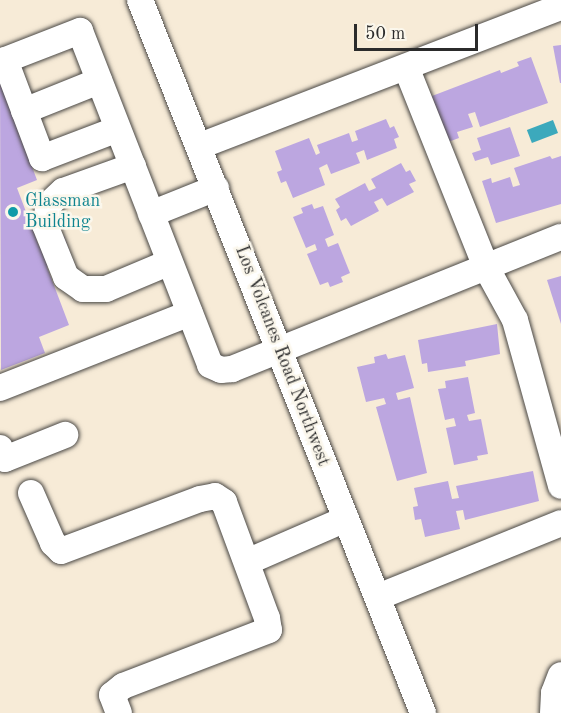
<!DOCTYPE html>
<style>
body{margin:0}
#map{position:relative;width:561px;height:713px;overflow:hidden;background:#f7ebd7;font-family:"Old Standard TT",serif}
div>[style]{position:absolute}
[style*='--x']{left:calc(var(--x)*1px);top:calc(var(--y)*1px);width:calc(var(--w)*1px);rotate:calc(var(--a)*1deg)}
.water>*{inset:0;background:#3ca9bc;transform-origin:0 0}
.building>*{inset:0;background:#bca6e0}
.roads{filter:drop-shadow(0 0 2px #4a4845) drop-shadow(0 0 2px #4a4845)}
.minor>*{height:26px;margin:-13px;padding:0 13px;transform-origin:13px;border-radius:13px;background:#fff}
.dots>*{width:16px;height:16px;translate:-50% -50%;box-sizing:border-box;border:3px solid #fbf7ec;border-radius:50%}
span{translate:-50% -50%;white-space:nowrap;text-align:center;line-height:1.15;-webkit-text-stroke:5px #fbf7ec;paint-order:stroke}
.culture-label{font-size:18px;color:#0d838f}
.left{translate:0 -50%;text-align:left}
.street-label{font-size:18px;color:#2b2b2b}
.scale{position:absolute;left:354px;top:24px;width:124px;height:27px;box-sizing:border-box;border:3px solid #2b2b2b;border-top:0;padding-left:8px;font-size:18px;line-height:21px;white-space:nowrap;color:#2b2b2b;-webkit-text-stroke:4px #fbf7ec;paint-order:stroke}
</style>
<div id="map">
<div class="water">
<div style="left:553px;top:120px;width:14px;height:28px;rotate:69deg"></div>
</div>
<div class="building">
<div style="clip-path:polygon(561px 45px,561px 83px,560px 83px,553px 46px)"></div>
<div style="clip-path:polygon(531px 57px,548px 103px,480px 127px,475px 112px,468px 114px,473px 127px,457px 132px,459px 138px,448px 142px,432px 96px,500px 70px,501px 73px,519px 66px,517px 62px)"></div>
<div style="clip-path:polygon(0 81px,37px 180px,17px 188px,39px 246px,64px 236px,72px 258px,47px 267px,69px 325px,39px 337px,45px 353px,1px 370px)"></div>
<div style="clip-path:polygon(386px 119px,390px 128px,394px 126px,399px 137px,394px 139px,397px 148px,367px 160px,364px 150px,356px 153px,360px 163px,331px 174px,327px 164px,319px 168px,325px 185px,293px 198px,286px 181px,281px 183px,277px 172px,282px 170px,275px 151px,309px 138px,316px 155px,320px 153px,317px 145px,349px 133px,352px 142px,358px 140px,355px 131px)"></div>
<div style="clip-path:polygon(510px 127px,520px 156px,491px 165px,488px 157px,475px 161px,472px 153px,481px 150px,477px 138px)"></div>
<div style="clip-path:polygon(550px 156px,552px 159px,561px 156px,561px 204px,496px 223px,482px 181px,491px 178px,492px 183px,510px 177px,513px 187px,520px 185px,514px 168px)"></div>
<div style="clip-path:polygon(401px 163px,406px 172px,410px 170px,416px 181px,409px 184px,414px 192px,387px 206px,382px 198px,374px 202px,379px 211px,351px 226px,346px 218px,341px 221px,336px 210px,340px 207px,335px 199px,365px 183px,369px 191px,376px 188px,371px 179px)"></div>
<div style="clip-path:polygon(312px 204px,314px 209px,323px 206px,334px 235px,325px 239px,328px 247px,338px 243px,350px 273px,341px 277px,343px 282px,330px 287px,328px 282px,320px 285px,307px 254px,317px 250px,315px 244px,306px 248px,293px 217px,303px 213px,301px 208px)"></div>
<div style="clip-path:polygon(561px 276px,561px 324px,547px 280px)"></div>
<div style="clip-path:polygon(497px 324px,500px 354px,465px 361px,466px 366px,428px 372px,427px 363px,422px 364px,418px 340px)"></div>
<div style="clip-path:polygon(386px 354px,388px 359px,405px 355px,414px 388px,396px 393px,398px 400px,410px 397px,427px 473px,397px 481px,376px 407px,386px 404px,384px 398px,366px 402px,357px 367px,375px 363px,374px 357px)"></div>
<div style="clip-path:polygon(468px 377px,475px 413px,467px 415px,469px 421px,481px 419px,488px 454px,477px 456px,478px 460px,454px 465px,446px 428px,456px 426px,454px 418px,445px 420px,438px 389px,446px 388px,445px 381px)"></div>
<div style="clip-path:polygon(533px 471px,539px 501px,465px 520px,463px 510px,456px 511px,460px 529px,425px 537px,421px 519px,415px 520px,413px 507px,418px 506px,414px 488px,448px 481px,452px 499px,459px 498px,456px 486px)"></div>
</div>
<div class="roads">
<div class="minor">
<div style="--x:140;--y:0;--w:767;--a:68.35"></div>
<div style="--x:5;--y:60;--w:105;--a:69.3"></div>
<div style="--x:42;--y:158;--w:81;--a:-20.9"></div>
<div style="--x:0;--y:62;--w:86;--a:-21.2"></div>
<div style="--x:80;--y:31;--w:358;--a:68.7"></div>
<div style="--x:210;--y:365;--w:12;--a:24"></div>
<div style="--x:221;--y:370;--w:11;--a:-5"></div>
<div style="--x:232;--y:369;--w:354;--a:-21.9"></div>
<div style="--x:406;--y:67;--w:215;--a:68.2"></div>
<div style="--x:486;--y:267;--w:60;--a:61.3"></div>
<div style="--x:515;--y:320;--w:172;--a:74.5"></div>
<div style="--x:24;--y:111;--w:81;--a:-21.8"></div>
<div style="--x:200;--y:146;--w:387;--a:-21.1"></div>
<div style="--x:133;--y:166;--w:74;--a:160.3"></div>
<div style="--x:63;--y:191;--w:19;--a:137"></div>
<div style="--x:49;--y:204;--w:21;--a:101"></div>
<div style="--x:45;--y:225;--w:56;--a:68"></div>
<div style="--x:66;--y:277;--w:21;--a:35"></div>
<div style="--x:83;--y:289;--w:23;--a:0"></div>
<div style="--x:106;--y:289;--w:69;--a:-22.9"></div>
<div style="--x:151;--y:214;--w:70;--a:-21.8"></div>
<div style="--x:0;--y:388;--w:204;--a:-21.5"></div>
<div style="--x:0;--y:448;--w:12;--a:66"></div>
<div style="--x:5;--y:459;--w:65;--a:-21.8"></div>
<div style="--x:31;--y:493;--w:55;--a:66.3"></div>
<div style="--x:53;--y:543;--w:11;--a:45"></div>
<div style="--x:61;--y:551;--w:148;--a:-20.5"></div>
<div style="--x:200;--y:499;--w:15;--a:-11"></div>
<div style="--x:215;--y:496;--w:11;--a:34"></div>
<div style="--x:224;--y:502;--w:124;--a:69.7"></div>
<div style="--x:267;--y:618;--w:12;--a:81"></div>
<div style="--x:269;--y:630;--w:156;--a:159"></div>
<div style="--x:123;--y:686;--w:14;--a:141"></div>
<div style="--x:112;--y:695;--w:19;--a:69"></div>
<div style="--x:247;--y:562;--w:108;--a:-23.5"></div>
<div style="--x:378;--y:597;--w:197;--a:-22"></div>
<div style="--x:553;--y:713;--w:20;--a:-87"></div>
<div style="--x:554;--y:693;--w:19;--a:-69"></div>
</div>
</div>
<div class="dots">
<div style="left:13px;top:212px;background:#0f9aa8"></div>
</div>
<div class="culture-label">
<span class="left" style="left:25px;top:212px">Glassman<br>Building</span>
</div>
<div class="street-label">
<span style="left:282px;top:356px;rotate:69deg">Los Volcanes Road Northwest</span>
</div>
<div class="scale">50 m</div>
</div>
